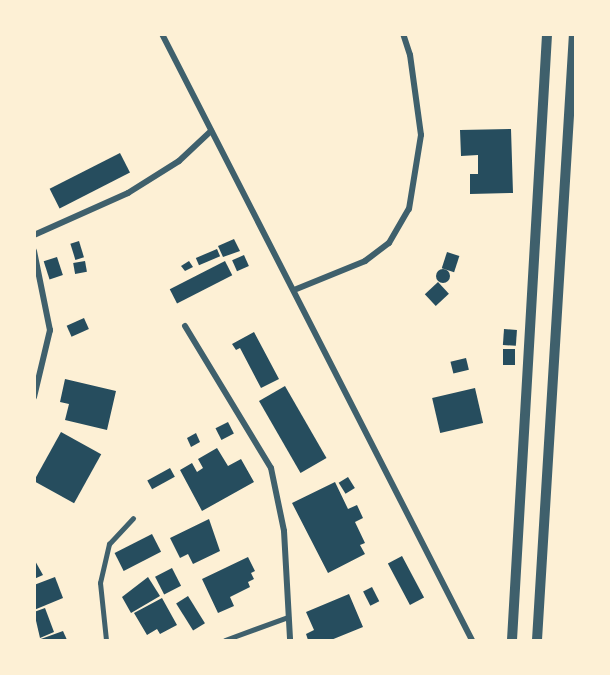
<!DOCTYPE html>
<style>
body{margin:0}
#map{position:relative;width:610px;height:675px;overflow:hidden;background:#fdf0d5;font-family:Ubuntu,sans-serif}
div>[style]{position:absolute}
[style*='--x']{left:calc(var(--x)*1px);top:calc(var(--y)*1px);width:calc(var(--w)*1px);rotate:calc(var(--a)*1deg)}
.building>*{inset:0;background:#264d5e;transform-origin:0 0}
.round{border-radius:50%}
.service>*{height:4.5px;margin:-2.25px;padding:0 2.25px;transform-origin:2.25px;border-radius:2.25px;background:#3f606c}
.minor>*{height:6px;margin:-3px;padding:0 3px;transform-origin:3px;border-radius:3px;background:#3f606c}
.tertiary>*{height:10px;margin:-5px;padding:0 5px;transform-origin:5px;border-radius:5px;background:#3f606c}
span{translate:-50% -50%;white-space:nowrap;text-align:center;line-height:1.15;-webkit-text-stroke:4.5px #fdf0d5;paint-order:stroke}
.frame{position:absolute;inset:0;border:36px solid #fdf0d5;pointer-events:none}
</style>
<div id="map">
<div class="building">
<div style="clip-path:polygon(511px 129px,513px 193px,470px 194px,470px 174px,478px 174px,478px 155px,461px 156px,460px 130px)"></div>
<div style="left:120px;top:153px;width:22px;height:79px;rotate:63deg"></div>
<div style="clip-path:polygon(234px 239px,240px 251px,223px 257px,218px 246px)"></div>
<div style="left:79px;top:241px;width:17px;height:9px;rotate:73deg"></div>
<div style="left:217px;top:249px;width:8px;height:23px;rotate:67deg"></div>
<div style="left:447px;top:252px;width:13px;height:17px;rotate:18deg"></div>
<div style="left:244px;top:255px;width:12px;height:13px;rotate:66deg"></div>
<div style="left:57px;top:257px;width:19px;height:14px;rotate:72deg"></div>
<div style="left:85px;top:261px;width:11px;height:12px;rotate:80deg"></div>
<div style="clip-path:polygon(189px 261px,193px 267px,185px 271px,181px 266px)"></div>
<div style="left:225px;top:261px;width:16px;height:62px;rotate:63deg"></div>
<div class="round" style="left:436px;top:269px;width:14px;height:14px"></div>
<div style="left:438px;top:282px;width:16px;height:18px;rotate:47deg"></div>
<div style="left:84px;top:318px;width:12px;height:19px;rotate:66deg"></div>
<div style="left:504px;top:329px;width:13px;height:16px;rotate:4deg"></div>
<div style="clip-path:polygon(254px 332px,279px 379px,261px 388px,240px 348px,236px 350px,232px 344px)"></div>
<div style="left:503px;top:349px;width:12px;height:16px"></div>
<div style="left:466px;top:358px;width:12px;height:16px;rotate:76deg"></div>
<div style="clip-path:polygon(65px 379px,116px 391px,107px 430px,65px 420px,69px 404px,60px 402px)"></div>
<div style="left:285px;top:386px;width:83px;height:30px;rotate:60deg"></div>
<div style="left:475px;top:388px;width:36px;height:44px;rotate:77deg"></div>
<div style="left:228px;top:422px;width:13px;height:14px;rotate:63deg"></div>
<div style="left:61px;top:432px;width:46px;height:56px;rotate:29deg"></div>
<div style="clip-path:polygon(196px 433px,200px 442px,191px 447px,187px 438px)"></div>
<div style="clip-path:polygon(217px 448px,228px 466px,241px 459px,254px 482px,202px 511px,180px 470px,192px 463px,197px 472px,203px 468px,198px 459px)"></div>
<div style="left:170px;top:468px;width:10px;height:26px;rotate:61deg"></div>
<div style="left:348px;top:477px;width:13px;height:11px;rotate:58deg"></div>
<div style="clip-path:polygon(335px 482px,348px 509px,357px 505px,363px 518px,355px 522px,365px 543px,360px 545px,365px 554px,328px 573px,292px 503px)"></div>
<div style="clip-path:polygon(209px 519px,220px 551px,193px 564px,188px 554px,180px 558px,170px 538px)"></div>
<div style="left:152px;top:534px;width:20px;height:42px;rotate:63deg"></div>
<div style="left:402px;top:556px;width:47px;height:16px;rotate:62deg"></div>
<div style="clip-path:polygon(248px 557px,255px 571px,251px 573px,254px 579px,248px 582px,250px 587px,230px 597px,234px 606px,218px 613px,202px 579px)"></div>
<div style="clip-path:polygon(34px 559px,43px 575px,34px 579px)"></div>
<div style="left:172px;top:568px;width:20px;height:19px;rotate:63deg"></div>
<div style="clip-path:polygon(55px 577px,63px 598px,34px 610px,34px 585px)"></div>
<div style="clip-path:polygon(148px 577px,160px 596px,131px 613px,122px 597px)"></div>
<div style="left:372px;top:587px;width:16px;height:10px;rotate:63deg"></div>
<div style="clip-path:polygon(349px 594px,363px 627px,331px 640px,308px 640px,306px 634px,314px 630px,306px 612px)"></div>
<div style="left:188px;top:596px;width:32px;height:14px;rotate:58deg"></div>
<div style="clip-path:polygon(162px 598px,177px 625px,160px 634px,157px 629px,147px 635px,134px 613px)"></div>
<div style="clip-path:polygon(45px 608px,54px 632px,40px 638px,34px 612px)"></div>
<div style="clip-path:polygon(63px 631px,67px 640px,38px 640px)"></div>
</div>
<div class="service">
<div style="--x:106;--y:640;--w:57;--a:-96"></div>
<div style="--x:100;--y:583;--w:40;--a:-77"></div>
<div style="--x:109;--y:544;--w:35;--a:-47"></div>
<div style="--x:225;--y:640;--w:67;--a:-20.1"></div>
</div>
<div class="minor">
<div style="--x:162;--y:34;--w:681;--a:62.91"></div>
<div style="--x:34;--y:235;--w:103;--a:-24.1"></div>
<div style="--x:128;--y:193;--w:60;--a:-32.1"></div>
<div style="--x:179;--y:161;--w:44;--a:-43.2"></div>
<div style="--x:34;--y:251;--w:81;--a:78.6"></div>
<div style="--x:50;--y:330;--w:69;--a:103.4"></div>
<div style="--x:294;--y:290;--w:77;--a:-22.2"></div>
<div style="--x:365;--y:261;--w:30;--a:-37"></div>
<div style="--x:389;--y:243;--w:39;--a:-60"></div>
<div style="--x:409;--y:209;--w:75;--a:-80.8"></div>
<div style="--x:421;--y:135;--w:81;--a:-97.8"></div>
<div style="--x:410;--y:55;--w:22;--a:-108"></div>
<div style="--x:185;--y:326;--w:166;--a:58.8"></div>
<div style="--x:271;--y:468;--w:64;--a:78.3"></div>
<div style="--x:284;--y:531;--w:109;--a:86.8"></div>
</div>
<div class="tertiary">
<div style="--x:512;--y:640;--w:607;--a:-86.69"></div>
<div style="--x:537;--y:640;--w:607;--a:-86.51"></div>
</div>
<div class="frame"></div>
</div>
